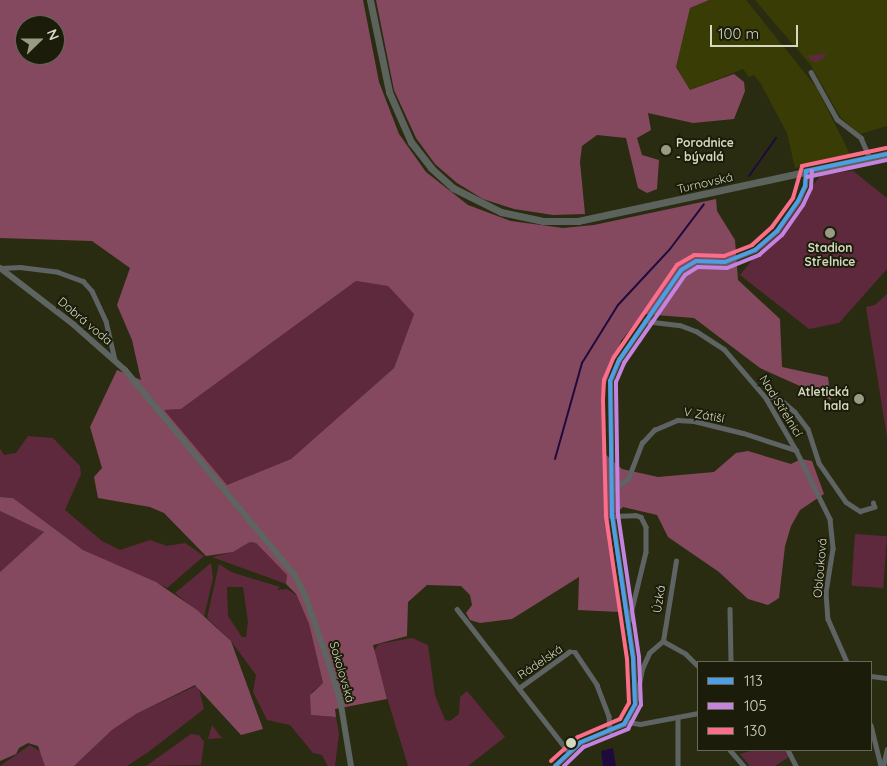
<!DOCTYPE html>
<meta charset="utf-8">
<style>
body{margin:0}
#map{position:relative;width:887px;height:766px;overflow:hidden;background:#2a2c11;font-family:Quicksand,sans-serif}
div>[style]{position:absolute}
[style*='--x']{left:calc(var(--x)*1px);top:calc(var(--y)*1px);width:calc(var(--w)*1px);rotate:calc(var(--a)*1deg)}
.built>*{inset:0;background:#393d05}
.green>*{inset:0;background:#5e293d;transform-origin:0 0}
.forest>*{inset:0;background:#85495f}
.water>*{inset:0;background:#1f0a3d}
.stream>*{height:2px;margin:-1px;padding:0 1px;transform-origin:1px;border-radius:1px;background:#1f0a3d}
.street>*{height:4.5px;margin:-2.25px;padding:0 2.25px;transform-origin:2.25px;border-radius:2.25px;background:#5e6463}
.secondary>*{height:6px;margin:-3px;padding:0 3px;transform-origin:3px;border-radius:3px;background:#5e6460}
.primary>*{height:7px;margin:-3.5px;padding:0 3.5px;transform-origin:3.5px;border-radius:3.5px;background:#5c635c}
.bus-1>*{height:4px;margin:-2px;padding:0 2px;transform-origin:2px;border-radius:2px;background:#4d9ee5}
.bus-2>*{height:4px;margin:-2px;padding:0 2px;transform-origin:2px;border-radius:2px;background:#c483df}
.bus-3>*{height:4px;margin:-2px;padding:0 2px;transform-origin:2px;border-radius:2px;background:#fb6d88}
.dots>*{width:14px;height:14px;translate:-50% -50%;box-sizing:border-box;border:2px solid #1b1d0a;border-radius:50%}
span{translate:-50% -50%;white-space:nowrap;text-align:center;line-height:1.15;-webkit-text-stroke:4px #1b1d0a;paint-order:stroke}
.poi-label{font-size:12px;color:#d5d9c0;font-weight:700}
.left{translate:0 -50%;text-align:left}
.right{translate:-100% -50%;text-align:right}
.street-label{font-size:12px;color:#d5d9c0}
.legend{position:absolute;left:697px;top:661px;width:175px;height:90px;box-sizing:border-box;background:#1b1d0a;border:1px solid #656853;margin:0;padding:6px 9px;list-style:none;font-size:15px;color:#d5d9c0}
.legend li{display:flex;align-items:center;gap:10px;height:25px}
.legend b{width:25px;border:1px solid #656853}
.north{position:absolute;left:15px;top:15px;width:50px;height:50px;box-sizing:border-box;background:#1b1d0a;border:1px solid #656853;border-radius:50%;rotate:68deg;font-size:14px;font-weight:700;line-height:20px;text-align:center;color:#d5d9c0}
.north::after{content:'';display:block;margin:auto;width:18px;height:22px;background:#999c83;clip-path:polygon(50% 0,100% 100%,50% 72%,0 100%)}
.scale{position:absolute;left:710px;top:25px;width:88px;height:22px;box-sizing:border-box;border:2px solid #d5d9c0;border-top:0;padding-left:6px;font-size:15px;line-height:18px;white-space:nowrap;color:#d5d9c0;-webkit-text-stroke:4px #1b1d0a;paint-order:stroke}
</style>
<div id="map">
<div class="built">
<div style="clip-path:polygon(709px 0,746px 0,816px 87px,851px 156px,795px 168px,787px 133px,761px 84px,754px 75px,749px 77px,743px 69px,690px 90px,676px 66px,690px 8px)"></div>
<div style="clip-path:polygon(755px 0,887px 0,887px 126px,860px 134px,841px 118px,810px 64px)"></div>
</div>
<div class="green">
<div style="clip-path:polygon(822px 50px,826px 56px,815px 63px,807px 56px,823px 54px)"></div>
<div style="clip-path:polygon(853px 171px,887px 198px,887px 269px,839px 323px,809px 329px,740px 275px,822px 174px)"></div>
<div style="clip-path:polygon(356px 281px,388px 286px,414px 314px,394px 368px,291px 459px,227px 485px,163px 410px,181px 409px)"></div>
<div style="clip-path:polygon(887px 294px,887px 437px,866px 307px,875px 305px)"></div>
<div style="clip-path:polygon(28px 436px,53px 438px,80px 466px,81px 474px,65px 510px,102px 541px,120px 550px,150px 540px,167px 546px,185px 543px,204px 556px,167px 588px,83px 550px,13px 498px,0 497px,0 449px,4px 455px,16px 453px)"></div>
<div style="clip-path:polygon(0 511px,44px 532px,0 572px)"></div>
<div style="left:855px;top:534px;width:32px;height:52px;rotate:4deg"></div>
<div style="clip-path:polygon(250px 542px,256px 543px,287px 575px,286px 584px,212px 557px,233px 552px)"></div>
<div style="clip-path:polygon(211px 563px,213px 578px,204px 617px,175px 593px)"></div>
<div style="clip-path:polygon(evenodd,219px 564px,231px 572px,280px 587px,277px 590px,287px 589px,296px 595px,309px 624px,323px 683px,312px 692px,311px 715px,336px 717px,339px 734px,335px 766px,328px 766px,322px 755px,313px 753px,290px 725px,267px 720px,253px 692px,256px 675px,231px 641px,207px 618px,219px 564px,227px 587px,243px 587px,248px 622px,246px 637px,242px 637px,228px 616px,227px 587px)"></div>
<div style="clip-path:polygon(412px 638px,428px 645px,435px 695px,445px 720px,450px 721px,459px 714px,460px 697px,467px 691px,505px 737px,468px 766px,408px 766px,373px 652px,379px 644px)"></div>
<div style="clip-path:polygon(198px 685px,204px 709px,147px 753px,127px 766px,74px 766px,112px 730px,136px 714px)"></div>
<div style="clip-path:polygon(212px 725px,221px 737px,223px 738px,208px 739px)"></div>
<div style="clip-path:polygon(191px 734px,199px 735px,204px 742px,201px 765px,146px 766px)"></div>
<div style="clip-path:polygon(30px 745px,41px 752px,47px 766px,0 766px)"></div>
<div style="clip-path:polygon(754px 750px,785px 750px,789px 757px,775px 766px,750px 766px,740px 754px)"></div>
</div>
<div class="forest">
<div style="clip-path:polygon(evenodd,0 0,363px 0,379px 82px,399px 134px,426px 172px,468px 205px,511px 221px,563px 228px,594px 225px,716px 199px,717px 211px,735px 240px,738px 280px,780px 319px,782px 367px,828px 377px,831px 400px,760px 368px,694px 318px,643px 314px,621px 341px,601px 397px,605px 454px,622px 469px,658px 477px,714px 472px,736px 453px,748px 451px,791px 464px,801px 459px,812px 461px,824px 494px,800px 510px,791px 526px,785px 546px,779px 598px,768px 605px,748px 599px,719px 572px,668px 537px,657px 515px,623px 507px,609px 519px,620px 612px,578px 610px,579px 577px,512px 619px,480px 623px,470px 620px,466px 613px,472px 605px,470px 595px,461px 586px,427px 585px,408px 602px,407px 636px,373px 645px,387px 699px,335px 709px,336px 717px,311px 715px,310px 695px,323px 683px,309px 624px,296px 594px,286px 584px,287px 575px,256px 543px,250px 542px,233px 552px,206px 556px,164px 513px,150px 507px,98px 498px,94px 477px,102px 468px,90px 427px,117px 370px,141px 380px,132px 340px,117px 305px,130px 268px,92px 241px,0 238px,0 0,25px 25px,55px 25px,55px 55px,25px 55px,25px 25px,0 0,356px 281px,388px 286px,414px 314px,394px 368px,291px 459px,227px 485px,164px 410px,181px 409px,356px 281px)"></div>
<div style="clip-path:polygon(376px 0,709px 0,690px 8px,676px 67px,690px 90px,734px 74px,744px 82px,745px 91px,734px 119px,693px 123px,648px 113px,651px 130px,637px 138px,642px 155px,659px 160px,657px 189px,647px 193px,638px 188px,626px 138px,597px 135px,582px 146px,580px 162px,585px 214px,553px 215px,514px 209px,483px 199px,457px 183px,435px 164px,416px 138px,394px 90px)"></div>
<div style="clip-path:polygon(0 497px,13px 498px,83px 550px,156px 582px,197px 610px,231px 641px,263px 729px,241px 735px,195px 685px,136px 714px,112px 730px,74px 766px,45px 766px,38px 746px,28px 743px,19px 748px,16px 754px,0 761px,0 572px,44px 532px,0 511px)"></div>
</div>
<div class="water">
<div style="clip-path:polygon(613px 748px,616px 766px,603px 766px,601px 751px)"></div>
</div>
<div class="stream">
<div style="--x:749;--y:176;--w:47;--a:-54.6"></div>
<div style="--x:555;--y:459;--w:100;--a:-74.3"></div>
<div style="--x:582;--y:363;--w:68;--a:-58.2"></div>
<div style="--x:618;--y:305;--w:76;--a:-47.1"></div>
<div style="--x:670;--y:249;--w:56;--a:-52.9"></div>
</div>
<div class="street">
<div style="--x:811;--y:72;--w:54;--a:61"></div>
<div style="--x:837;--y:119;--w:31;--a:38"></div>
<div style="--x:861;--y:138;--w:22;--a:66"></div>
<div style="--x:1;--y:268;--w:19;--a:-3"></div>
<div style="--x:20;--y:267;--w:38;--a:7"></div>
<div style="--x:58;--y:272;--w:27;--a:20"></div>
<div style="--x:83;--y:281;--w:13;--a:48"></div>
<div style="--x:92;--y:291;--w:33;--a:65"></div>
<div style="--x:106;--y:321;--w:40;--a:77"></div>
<div style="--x:645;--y:321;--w:35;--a:7"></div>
<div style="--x:680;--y:325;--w:17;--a:21"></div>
<div style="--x:696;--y:331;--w:33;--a:33"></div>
<div style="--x:724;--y:349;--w:65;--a:49.4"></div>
<div style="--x:766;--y:398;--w:60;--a:60"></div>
<div style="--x:796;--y:450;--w:77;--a:63.8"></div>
<div style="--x:830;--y:519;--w:30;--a:84"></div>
<div style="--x:833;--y:549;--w:44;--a:99.2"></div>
<div style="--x:826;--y:592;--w:27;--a:86"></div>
<div style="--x:828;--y:619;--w:47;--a:66.2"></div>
<div style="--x:766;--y:398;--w:13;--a:0"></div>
<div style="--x:779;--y:398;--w:21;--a:41"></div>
<div style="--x:795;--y:412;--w:21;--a:53"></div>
<div style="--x:808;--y:429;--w:36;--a:72"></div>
<div style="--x:819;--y:463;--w:47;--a:55.3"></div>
<div style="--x:846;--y:502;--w:17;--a:33"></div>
<div style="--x:860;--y:511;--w:15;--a:-16"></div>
<div style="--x:874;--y:507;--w:4;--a:-104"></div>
<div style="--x:612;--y:490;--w:19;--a:-35"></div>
<div style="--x:628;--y:479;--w:39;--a:-69"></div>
<div style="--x:642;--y:443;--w:18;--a:-47"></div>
<div style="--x:654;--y:430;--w:25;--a:-23"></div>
<div style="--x:677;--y:420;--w:17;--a:3"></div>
<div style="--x:694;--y:421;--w:50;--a:13.8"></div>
<div style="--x:743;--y:433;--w:56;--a:17.8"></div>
<div style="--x:612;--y:516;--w:23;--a:-2"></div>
<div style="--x:635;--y:515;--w:6;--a:18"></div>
<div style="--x:641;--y:517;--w:11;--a:63"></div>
<div style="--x:646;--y:527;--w:25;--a:90"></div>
<div style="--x:646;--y:552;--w:72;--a:103.7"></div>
<div style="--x:457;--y:609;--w:180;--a:52"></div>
<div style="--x:730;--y:609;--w:53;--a:88.9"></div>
<div style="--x:663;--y:641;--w:81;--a:-80.8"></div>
<div style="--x:871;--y:676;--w:16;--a:7"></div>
<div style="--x:519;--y:688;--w:62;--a:-35.8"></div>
<div style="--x:569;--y:652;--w:6;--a:0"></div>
<div style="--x:575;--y:652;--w:40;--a:56"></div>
<div style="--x:597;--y:685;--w:33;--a:69"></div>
<div style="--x:609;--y:716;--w:15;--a:86"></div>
<div style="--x:636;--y:700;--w:32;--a:-79"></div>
<div style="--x:642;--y:669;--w:17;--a:-66"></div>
<div style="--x:649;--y:653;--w:18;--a:-41"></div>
<div style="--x:663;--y:641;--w:26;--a:29"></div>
<div style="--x:686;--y:654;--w:17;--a:45"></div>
<div style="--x:678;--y:717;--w:49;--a:90"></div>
<div style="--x:628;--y:722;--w:12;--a:9"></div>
<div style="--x:640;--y:724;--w:59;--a:-10.7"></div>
<div style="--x:871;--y:725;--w:42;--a:76.3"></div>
<div style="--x:730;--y:750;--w:21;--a:49"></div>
<div style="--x:788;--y:750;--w:18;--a:63"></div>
<div style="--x:555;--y:766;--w:35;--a:-43"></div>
<div style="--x:581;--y:742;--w:47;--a:-22.7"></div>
<div style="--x:624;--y:724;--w:23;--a:-61"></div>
<div style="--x:635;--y:704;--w:46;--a:-92.5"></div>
<div style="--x:633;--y:658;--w:144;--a:-98.4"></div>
<div style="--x:612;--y:516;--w:135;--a:-90.8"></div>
<div style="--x:610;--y:381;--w:23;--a:-67"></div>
<div style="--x:619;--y:360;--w:109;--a:-55.4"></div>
<div style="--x:681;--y:270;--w:17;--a:-31"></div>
<div style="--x:696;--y:261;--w:29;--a:2"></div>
<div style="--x:725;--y:262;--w:32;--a:-22"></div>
<div style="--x:755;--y:250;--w:29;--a:-41"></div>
<div style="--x:777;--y:231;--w:37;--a:-55"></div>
<div style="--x:798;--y:201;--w:17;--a:-65"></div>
<div style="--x:805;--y:186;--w:15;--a:-86"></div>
<div style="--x:883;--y:766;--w:17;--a:-77"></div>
</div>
<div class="secondary">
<div style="--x:0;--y:268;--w:93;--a:37.6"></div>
<div style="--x:74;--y:325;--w:68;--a:41.4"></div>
<div style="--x:125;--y:370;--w:265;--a:50.4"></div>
<div style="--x:294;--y:574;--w:27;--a:63"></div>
<div style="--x:306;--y:598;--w:73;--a:70.8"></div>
<div style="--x:330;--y:667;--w:34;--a:73"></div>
<div style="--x:340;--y:699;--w:68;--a:80.7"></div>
</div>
<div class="primary">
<div style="--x:370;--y:0;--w:94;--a:78.3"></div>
<div style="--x:389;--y:92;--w:55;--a:66.3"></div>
<div style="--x:411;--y:142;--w:33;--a:52"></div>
<div style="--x:431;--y:168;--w:30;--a:42"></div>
<div style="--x:453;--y:188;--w:54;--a:26.6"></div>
<div style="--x:501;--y:212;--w:43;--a:12.1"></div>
<div style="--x:543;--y:221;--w:35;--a:0"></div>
<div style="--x:578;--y:221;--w:316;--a:-12.2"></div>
</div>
<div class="bus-1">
<div style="--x:806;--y:171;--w:83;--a:-11.9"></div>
<div style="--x:555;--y:766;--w:35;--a:-43"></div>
<div style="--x:581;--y:742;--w:47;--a:-22.7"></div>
<div style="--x:624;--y:724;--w:23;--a:-61"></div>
<div style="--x:635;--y:704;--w:46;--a:-92.5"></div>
<div style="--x:633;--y:658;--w:144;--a:-98.4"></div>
<div style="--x:612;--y:516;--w:135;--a:-90.8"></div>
<div style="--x:610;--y:381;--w:23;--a:-67"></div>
<div style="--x:619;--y:360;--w:109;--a:-55.4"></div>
<div style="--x:681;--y:270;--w:17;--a:-31"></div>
<div style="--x:696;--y:261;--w:29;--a:2"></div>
<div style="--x:725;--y:262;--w:32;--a:-22"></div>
<div style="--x:755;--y:250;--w:29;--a:-41"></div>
<div style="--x:777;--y:231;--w:37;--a:-55"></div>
<div style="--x:798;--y:201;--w:17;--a:-65"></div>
<div style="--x:805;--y:186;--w:15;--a:-86"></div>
</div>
<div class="bus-2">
<div style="--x:807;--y:177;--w:82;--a:-12"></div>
<div style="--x:564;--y:766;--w:28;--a:-44"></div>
<div style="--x:584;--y:747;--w:48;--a:-22.2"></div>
<div style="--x:628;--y:729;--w:27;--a:-62"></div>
<div style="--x:641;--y:705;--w:48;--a:-92.4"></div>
<div style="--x:639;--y:657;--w:144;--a:-98.4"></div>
<div style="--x:618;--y:515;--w:133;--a:-90.9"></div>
<div style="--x:616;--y:382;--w:21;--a:-67"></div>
<div style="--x:624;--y:363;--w:107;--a:-55.3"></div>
<div style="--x:685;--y:275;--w:15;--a:-32"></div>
<div style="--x:698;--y:267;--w:29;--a:2"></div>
<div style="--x:727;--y:268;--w:35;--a:-22"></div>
<div style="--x:759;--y:255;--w:30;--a:-41"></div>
<div style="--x:782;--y:235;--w:37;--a:-55"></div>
<div style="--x:803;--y:205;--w:19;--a:-65"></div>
<div style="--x:811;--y:188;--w:17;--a:-87"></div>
</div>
<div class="bus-3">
<div style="--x:551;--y:761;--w:36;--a:-42"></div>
<div style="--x:578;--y:737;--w:46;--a:-23.2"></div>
<div style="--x:620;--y:719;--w:18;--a:-61"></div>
<div style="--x:629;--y:703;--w:44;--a:-92.6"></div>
<div style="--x:627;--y:659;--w:145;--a:-98.4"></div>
<div style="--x:606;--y:516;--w:117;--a:-91.5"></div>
<div style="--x:603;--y:399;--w:19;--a:-87"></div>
<div style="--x:604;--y:380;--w:25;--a:-67"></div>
<div style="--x:614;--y:357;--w:112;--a:-55.6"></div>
<div style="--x:677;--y:265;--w:20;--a:-30"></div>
<div style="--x:694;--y:255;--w:30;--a:2"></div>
<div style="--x:724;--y:256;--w:30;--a:-21"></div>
<div style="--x:752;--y:245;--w:27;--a:-42"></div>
<div style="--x:772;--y:227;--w:36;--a:-54"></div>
<div style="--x:793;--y:198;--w:33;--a:-74"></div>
<div style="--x:802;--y:166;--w:86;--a:-12.1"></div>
</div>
<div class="dots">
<div style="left:666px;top:150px;background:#999c83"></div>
<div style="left:830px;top:233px;background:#999c83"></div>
<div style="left:859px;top:399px;background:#999c83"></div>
<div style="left:571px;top:743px;background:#d5d9c0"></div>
</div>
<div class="poi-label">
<span class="left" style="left:676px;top:150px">Porodnice<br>- bývalá</span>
<span style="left:830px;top:255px">Stadion<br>Střelnice</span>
<span class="right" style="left:849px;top:399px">Atletická<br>hala</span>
</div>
<div class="street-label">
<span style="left:705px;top:183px;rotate:-13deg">Turnovská</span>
<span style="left:85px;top:321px;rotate:40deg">Dobrá voda</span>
<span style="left:781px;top:406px;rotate:58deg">Nad Střelnicí</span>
<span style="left:704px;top:415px;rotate:10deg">V Zátiší</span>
<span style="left:820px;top:568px;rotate:-85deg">Oblouková</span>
<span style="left:659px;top:599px;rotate:-81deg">Úzká</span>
<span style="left:540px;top:662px;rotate:-34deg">Rádelská</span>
<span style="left:342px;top:672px;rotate:74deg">Sokolovská</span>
</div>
<ul class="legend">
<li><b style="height:6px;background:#4d9ee5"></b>113</li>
<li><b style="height:6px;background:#c483df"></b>105</li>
<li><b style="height:6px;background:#fb6d88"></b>130</li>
</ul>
<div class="north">N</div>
<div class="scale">100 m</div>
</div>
